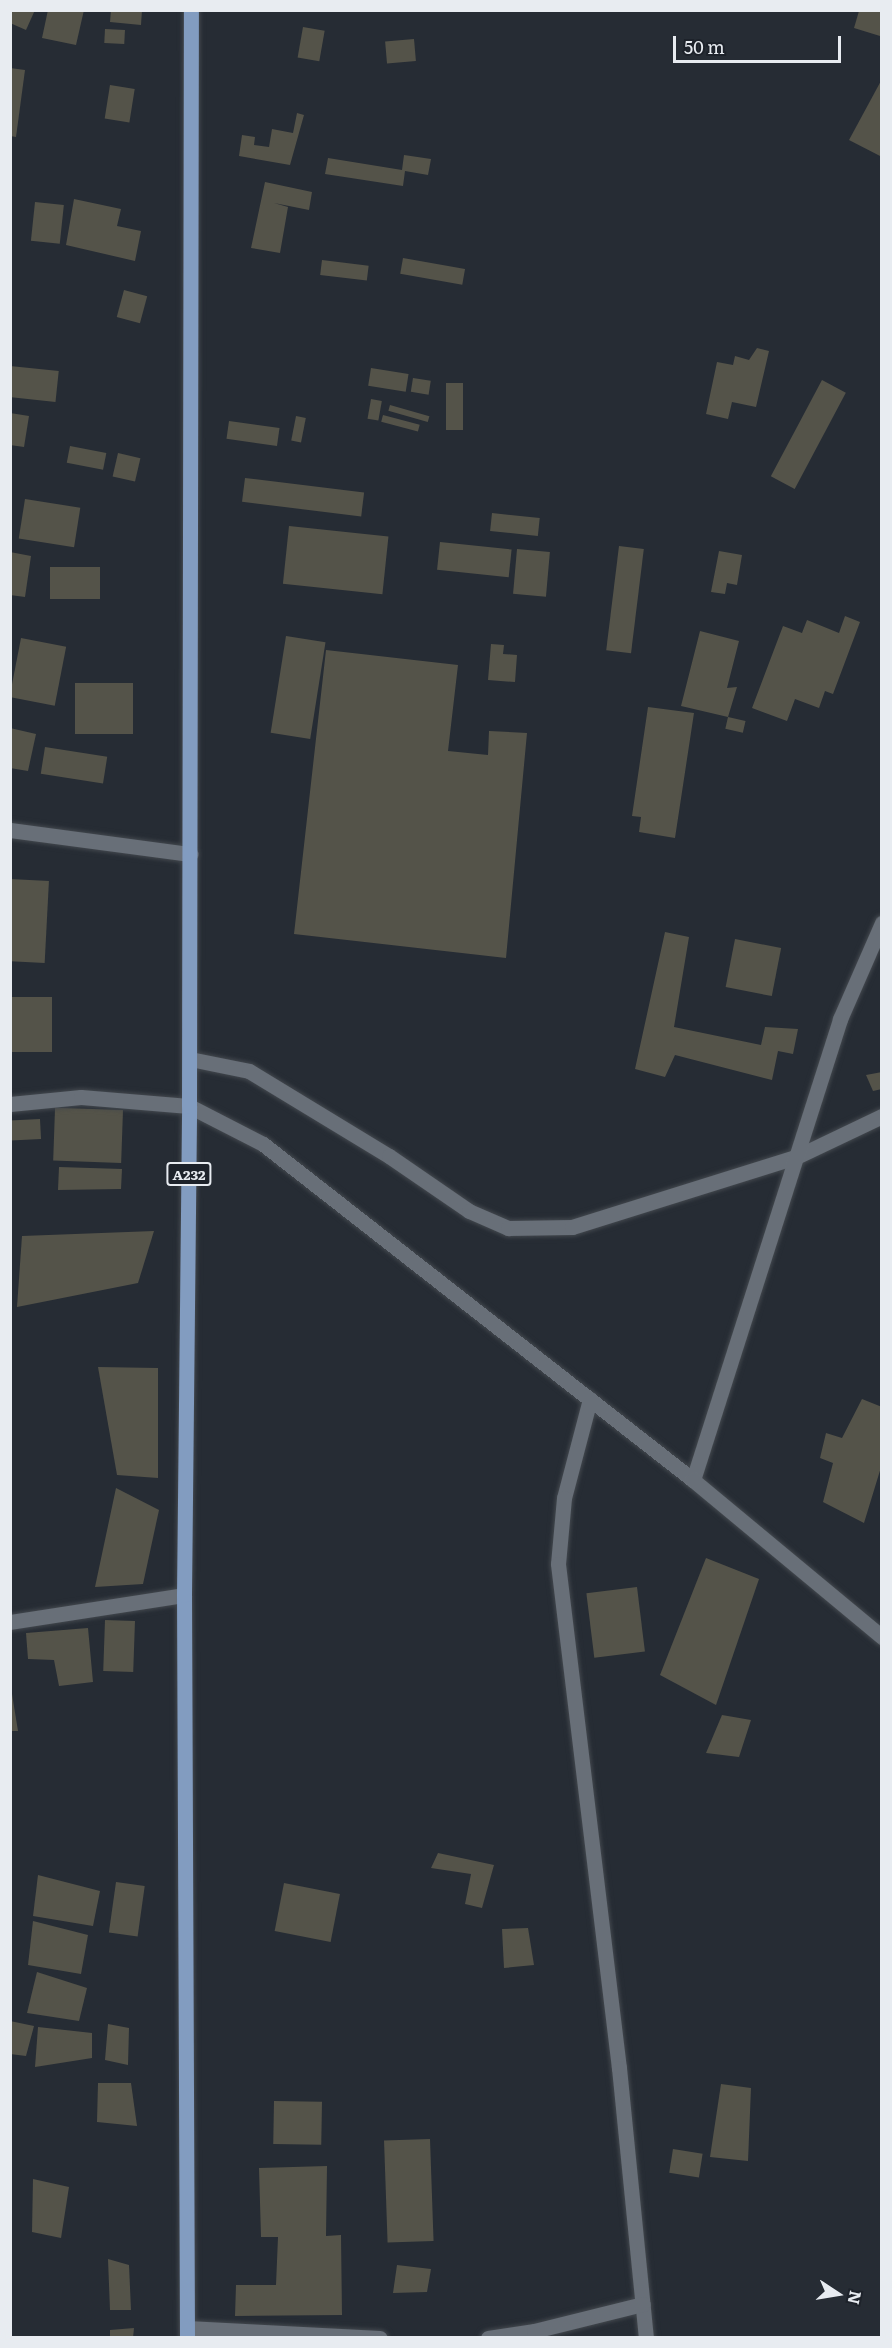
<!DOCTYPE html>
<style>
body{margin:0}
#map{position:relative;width:892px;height:2348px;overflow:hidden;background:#262c34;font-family:Literata,serif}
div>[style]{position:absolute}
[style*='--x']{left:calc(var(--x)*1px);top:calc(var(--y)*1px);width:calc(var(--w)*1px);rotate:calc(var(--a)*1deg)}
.building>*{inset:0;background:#545349;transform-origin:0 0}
.roads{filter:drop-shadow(0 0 2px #43484e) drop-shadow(0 0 2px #43484e)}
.minor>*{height:15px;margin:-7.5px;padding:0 7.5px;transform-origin:7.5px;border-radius:7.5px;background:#686f78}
.tertiary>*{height:15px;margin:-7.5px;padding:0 7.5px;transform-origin:7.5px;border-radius:7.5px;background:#686f78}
.primary>*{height:15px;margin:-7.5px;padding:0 7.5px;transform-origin:7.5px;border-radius:7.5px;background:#829cc0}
span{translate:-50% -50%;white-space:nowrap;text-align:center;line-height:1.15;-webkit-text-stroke:4.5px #1d222a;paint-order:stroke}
.shield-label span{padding:2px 4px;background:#1d222a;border:2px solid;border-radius:4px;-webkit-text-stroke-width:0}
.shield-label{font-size:14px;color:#e8ecf1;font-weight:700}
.frame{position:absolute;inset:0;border:12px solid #e8ecf1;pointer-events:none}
.north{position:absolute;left:808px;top:2264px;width:60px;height:60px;-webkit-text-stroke:4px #1d222a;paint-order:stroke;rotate:102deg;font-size:16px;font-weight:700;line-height:24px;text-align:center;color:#e8ecf1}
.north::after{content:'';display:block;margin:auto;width:21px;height:27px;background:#e8ecf1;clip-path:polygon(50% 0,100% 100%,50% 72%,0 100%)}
.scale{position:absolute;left:673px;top:36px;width:168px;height:27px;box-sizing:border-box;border:3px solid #e8ecf1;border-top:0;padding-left:8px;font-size:18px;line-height:21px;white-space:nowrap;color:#e8ecf1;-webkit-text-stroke:4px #1d222a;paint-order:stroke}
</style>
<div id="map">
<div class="building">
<div style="clip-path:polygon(10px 10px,35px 10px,26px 30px,10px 23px)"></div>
<div style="clip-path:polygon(48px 10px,84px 10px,76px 45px,42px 38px)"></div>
<div style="clip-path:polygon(111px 10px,142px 10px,141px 25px,110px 22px)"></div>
<div style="clip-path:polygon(882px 10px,880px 36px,854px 28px,859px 11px)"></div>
<div style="left:303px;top:27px;width:22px;height:31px;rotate:10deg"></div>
<div style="left:105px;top:29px;width:20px;height:14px;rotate:3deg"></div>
<div style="left:414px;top:39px;width:22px;height:29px;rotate:85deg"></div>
<div style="clip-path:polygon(10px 68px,25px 70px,16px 137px,10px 136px)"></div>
<div style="clip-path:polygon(882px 79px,882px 157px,849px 140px)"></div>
<div style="left:110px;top:85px;width:25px;height:34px;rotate:9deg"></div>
<div style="clip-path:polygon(297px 113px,304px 115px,290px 165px,239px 156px,242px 135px,255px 137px,254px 145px,269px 147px,272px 129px,293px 133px)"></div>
<div style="clip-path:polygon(404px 155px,431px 159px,428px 175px,405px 171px,403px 186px,325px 174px,328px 158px,402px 170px)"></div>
<div style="clip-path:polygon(265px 182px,312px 192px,309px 210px,274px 203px,288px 207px,280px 253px,251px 248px)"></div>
<div style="clip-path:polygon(74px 199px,121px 209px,117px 226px,141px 231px,135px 261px,66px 245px)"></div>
<div style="left:35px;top:202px;width:29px;height:39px;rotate:6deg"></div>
<div style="left:403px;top:258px;width:63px;height:16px;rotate:10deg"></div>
<div style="left:322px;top:260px;width:47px;height:15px;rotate:7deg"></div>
<div style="left:124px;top:290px;width:24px;height:28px;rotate:15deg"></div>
<div style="clip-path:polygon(757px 348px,769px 351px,756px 407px,732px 402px,728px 419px,706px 414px,717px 362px,733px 365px,735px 356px,749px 360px)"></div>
<div style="left:10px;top:366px;width:49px;height:31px;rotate:6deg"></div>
<div style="left:371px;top:368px;width:38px;height:18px;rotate:9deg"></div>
<div style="left:413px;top:378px;width:18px;height:14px;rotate:9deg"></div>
<div style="left:822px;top:380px;width:27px;height:109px;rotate:28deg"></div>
<div style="left:446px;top:383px;width:17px;height:47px"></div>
<div style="left:371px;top:399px;width:11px;height:20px;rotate:10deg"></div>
<div style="left:390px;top:405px;width:41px;height:6px;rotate:16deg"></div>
<div style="clip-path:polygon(10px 413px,29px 416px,24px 447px,10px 445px)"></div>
<div style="left:383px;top:415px;width:38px;height:7px;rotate:15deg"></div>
<div style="left:296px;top:416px;width:10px;height:25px;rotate:11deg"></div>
<div style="left:229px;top:421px;width:51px;height:18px;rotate:8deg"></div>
<div style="left:70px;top:446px;width:37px;height:17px;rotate:11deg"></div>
<div style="left:118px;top:453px;width:23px;height:24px;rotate:13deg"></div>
<div style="left:245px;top:478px;width:120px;height:24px;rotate:7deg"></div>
<div style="left:25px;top:499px;width:56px;height:40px;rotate:9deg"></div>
<div style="left:492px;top:513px;width:48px;height:18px;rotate:6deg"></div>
<div style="left:289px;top:526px;width:100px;height:58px;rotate:6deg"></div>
<div style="left:440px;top:542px;width:72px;height:28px;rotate:6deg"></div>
<div style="left:619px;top:546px;width:25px;height:105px;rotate:7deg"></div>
<div style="left:517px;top:549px;width:33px;height:45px;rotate:5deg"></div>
<div style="clip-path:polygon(719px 551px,742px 555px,737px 585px,727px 583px,725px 594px,711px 592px)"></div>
<div style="clip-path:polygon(10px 552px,31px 556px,25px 597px,10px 595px)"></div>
<div style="left:50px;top:567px;width:50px;height:32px"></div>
<div style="clip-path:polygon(845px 616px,860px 622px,833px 694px,825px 691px,819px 708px,795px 699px,787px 721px,752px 708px,783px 626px,802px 633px,807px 620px,839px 633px)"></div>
<div style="clip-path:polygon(700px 631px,739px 641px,727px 688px,737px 687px,728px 717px,681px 706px)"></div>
<div style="left:286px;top:636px;width:40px;height:98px;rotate:9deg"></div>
<div style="left:21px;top:638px;width:46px;height:60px;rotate:11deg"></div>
<div style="clip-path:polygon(491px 644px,504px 645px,503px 654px,517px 655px,515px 682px,488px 680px)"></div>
<div style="clip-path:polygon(326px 650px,458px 665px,448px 751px,488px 755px,489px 731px,527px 733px,506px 958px,294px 934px)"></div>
<div style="left:75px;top:683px;width:58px;height:51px"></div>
<div style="clip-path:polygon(648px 707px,694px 713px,675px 838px,639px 832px,641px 817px,632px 816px)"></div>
<div style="left:728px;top:717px;width:18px;height:12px;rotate:13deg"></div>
<div style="clip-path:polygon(10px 728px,36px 734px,28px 771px,10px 768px)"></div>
<div style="left:45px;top:747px;width:63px;height:27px;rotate:9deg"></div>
<div style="left:10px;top:879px;width:39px;height:82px;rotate:3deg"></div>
<div style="clip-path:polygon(665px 932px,689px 937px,674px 1027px,761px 1045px,765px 1027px,798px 1029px,793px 1054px,778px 1051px,772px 1080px,675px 1055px,665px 1077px,635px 1069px)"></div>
<div style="left:735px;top:939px;width:47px;height:49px;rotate:11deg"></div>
<div style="left:10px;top:997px;width:42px;height:55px"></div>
<div style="clip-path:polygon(882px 1072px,882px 1089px,873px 1091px,866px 1075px)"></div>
<div style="left:123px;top:1110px;width:53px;height:68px;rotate:92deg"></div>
<div style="left:40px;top:1119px;width:20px;height:30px;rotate:87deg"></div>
<div style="clip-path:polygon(59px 1167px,122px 1169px,121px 1189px,58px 1190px)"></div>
<div style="clip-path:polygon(154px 1231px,138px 1283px,17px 1307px,22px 1236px)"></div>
<div style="clip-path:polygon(98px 1367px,158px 1368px,158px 1478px,117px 1475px)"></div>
<div style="clip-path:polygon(862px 1399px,882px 1407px,882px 1464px,864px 1523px,823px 1502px,833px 1463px,820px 1458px,826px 1433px,842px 1438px)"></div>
<div style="clip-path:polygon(116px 1488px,159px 1510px,143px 1584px,95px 1587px)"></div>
<div style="clip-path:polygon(706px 1558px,759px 1579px,716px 1705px,660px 1675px)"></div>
<div style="left:637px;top:1587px;width:65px;height:51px;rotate:83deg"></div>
<div style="left:105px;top:1620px;width:30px;height:51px;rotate:2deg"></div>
<div style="clip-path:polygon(88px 1628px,93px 1682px,59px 1686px,54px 1660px,28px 1659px,26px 1633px)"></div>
<div style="clip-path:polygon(10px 1694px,12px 1694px,18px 1731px,10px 1731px)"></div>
<div style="clip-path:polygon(722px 1715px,751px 1720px,739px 1757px,706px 1753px)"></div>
<div style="clip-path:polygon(438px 1853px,494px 1865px,482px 1908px,465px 1904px,471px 1874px,431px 1868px)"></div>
<div style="clip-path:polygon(38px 1875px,100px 1891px,93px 1926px,33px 1916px)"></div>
<div style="left:116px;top:1882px;width:29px;height:51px;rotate:8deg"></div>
<div style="left:284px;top:1883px;width:57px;height:49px;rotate:11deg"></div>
<div style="clip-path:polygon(33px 1921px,88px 1935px,81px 1974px,28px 1965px)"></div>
<div style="clip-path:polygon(528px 1928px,534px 1965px,504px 1968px,502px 1929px)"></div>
<div style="clip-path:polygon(37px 1972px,87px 1988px,79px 2021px,27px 2013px)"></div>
<div style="clip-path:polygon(10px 2021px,34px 2026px,26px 2056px,10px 2054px)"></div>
<div style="clip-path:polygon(108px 2024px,129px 2028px,128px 2065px,105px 2060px)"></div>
<div style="clip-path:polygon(38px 2027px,92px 2033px,92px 2058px,35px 2067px)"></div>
<div style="clip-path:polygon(98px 2083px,131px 2083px,137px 2126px,97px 2122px)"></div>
<div style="clip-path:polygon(721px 2084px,751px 2088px,748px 2161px,710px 2157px)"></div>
<div style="left:274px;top:2101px;width:48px;height:43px;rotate:1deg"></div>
<div style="left:430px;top:2139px;width:102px;height:46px;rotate:88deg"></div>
<div style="left:673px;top:2149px;width:30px;height:24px;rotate:9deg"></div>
<div style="clip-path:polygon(327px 2166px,326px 2236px,341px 2235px,342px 2315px,235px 2316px,236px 2285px,276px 2285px,278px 2237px,261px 2237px,259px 2168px)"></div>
<div style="clip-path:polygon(33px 2179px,69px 2187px,61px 2238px,32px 2232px)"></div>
<div style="clip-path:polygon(108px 2259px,129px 2265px,131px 2310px,110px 2310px)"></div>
<div style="clip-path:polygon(397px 2265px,431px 2269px,427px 2292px,393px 2293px)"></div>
<div style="clip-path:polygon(134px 2328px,133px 2338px,110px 2338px,110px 2330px)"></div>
</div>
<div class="roads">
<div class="minor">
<div style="--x:10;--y:830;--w:182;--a:7.6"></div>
<div style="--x:190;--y:1059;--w:60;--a:11.5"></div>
<div style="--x:249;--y:1071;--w:164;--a:31.3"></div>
<div style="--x:389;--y:1156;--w:97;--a:34.5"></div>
<div style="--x:469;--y:1211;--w:43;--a:23.6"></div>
<div style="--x:508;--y:1228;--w:64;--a:-0.9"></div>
<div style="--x:572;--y:1227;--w:235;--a:-17.4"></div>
<div style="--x:796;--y:1157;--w:95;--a:-25.5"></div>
<div style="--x:590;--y:1399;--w:102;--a:104.7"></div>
<div style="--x:564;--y:1498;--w:66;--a:95.2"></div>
<div style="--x:558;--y:1564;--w:508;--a:83.1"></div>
<div style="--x:619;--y:2068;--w:271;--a:84.3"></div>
<div style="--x:693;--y:1480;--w:484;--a:-72.3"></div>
<div style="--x:840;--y:1019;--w:105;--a:-66.4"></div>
<div style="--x:10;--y:1622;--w:176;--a:-8.8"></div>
<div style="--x:187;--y:2328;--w:193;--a:3"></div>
<div style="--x:488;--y:2338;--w:47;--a:-8.7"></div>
<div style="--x:534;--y:2331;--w:112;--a:-13.9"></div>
</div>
<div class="tertiary">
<div style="--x:10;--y:1104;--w:71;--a:-5.6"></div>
<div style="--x:81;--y:1097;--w:108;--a:4.8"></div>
<div style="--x:189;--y:1106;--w:83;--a:27.2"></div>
<div style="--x:263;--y:1144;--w:546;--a:38"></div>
<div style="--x:693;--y:1480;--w:246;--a:39.7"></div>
</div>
<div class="primary">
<div style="--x:187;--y:2338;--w:743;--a:-90.23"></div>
<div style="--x:184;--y:1595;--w:489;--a:-89.4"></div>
<div style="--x:189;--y:1106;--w:1096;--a:-89.9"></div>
</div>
</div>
<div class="shield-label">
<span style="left:189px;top:1174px">A232</span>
</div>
<div class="frame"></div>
<div class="north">N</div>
<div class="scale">50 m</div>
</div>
